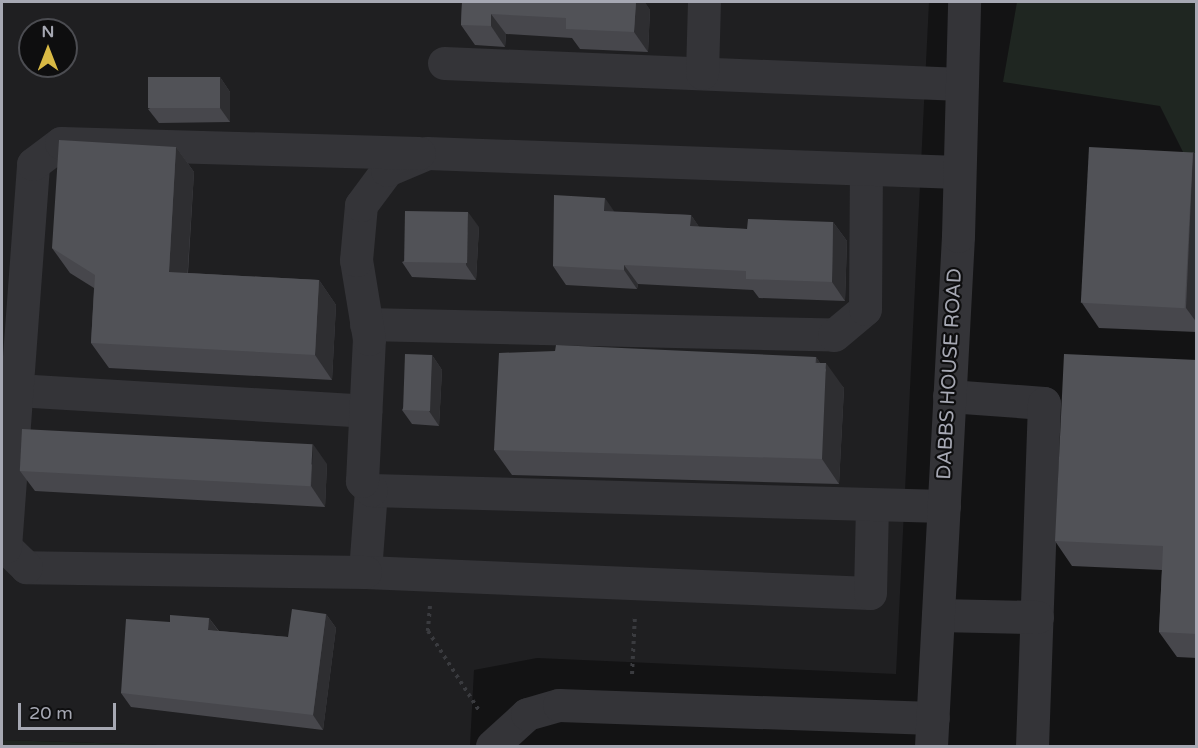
<!DOCTYPE html>
<style>
body{margin:0}
#map{position:relative;width:1198px;height:748px;overflow:hidden;background:#131314;font-family:"Varela Round",sans-serif}
div>[style]{position:absolute}
[style*='--x']{left:calc(var(--x)*1px);top:calc(var(--y)*1px);width:calc(var(--w)*1px);rotate:calc(var(--a)*1deg)}
.built>*{inset:0;background:#1f1f21}
.green>*{inset:0;background:#1f2621}
.path>*{height:4px;margin-top:-2px;transform-origin:0;background:repeating-linear-gradient(90deg,#3a3b3f 0 3px,transparent 0 7.5px)}
.minor>*{height:33px;margin:-16.5px;padding:0 16.5px;transform-origin:16.5px;border-radius:16.5px;background:#343438}
.wall>*{inset:0;background:#47474c}
.shaded-wall>*{inset:0;background:#2e2e31}
.building>*{inset:0;background:#515257;transform-origin:0 0}
span{translate:-50% -50%;white-space:nowrap;text-align:center;line-height:1.15;-webkit-text-stroke:4.5px #0e0e0f;paint-order:stroke}
.street-label{font-size:20px;color:#a6a8b3}
.frame{position:absolute;inset:0;border:3px solid #a6a8b3;pointer-events:none}
.north{position:absolute;left:18px;top:18px;width:60px;height:60px;box-sizing:border-box;background:#0e0e0f;border:2px solid #4b4c51;border-radius:50%;rotate:0deg;font-size:16px;font-weight:700;line-height:24px;text-align:center;color:#a6a8b3}
.north::after{content:'';display:block;margin:auto;width:21px;height:27px;background:#d9ba45;clip-path:polygon(50% 0,100% 100%,50% 72%,0 100%)}
.scale{position:absolute;left:18px;top:703px;width:98px;height:27px;box-sizing:border-box;border:3px solid #a6a8b3;border-top:0;padding-left:8px;font-size:18px;line-height:21px;white-space:nowrap;color:#a6a8b3;-webkit-text-stroke:4px #0e0e0f;paint-order:stroke}
</style>
<div id="map">
<div class="built">
<div style="clip-path:polygon(evenodd,2px 2px,929px 2px,896px 674px,537px 658px,474px 670px,470px 746px,188px 746px,2px 740px,2px 2px,30px 30px,66px 30px,66px 66px,30px 66px,30px 30px)"></div>
</div>
<div class="green">
<div style="clip-path:polygon(1017px 2px,1196px 2px,1196px 178px,1160px 106px,1003px 82px)"></div>
<div style="clip-path:polygon(2px 740px,188px 746px,2px 746px)"></div>
</div>
<div class="path">
<div style="--x:430;--y:606;--w:25;--a:95"></div>
<div style="--x:428;--y:631;--w:96;--a:57.3"></div>
<div style="--x:632;--y:674;--w:59;--a:-87.1"></div>
</div>
<div class="minor">
<div style="--x:444;--y:63;--w:518;--a:2.32"></div>
<div style="--x:702;--y:73;--w:71;--a:-88.4"></div>
<div style="--x:366;--y:324;--w:468;--a:1.3"></div>
<div style="--x:834;--y:335;--w:40;--a:-40"></div>
<div style="--x:865;--y:309;--w:140;--a:-89.6"></div>
<div style="--x:16;--y:390;--w:350;--a:3.4"></div>
<div style="--x:949;--y:396;--w:95;--a:4.2"></div>
<div style="--x:1044;--y:403;--w:343;--a:92"></div>
<div style="--x:371;--y:490;--w:82;--a:94.2"></div>
<div style="--x:365;--y:572;--w:505;--a:2.38"></div>
<div style="--x:870;--y:593;--w:88;--a:-88.7"></div>
<div style="--x:944;--y:506;--w:573;--a:-178.4"></div>
<div style="--x:371;--y:490;--w:13;--a:-135"></div>
<div style="--x:362;--y:481;--w:142;--a:-87.2"></div>
<div style="--x:369;--y:339;--w:80;--a:-99.3"></div>
<div style="--x:356;--y:260;--w:55;--a:-84.8"></div>
<div style="--x:361;--y:205;--w:44;--a:-53.4"></div>
<div style="--x:387;--y:170;--w:43;--a:-23"></div>
<div style="--x:427;--y:153;--w:532;--a:2.05"></div>
<div style="--x:365;--y:572;--w:339;--a:-179.2"></div>
<div style="--x:26;--y:567;--w:29;--a:-136"></div>
<div style="--x:5;--y:547;--w:384;--a:-85.8"></div>
<div style="--x:33;--y:164;--w:35;--a:-37"></div>
<div style="--x:61;--y:143;--w:358;--a:1.6"></div>
<div style="--x:938;--y:615;--w:99;--a:1.2"></div>
<div style="--x:492;--y:746;--w:47;--a:-42.4"></div>
<div style="--x:527;--y:714;--w:33;--a:-16"></div>
<div style="--x:559;--y:705;--w:374;--a:2"></div>
<div style="--x:931;--y:746;--w:511;--a:-86.97"></div>
<div style="--x:958;--y:236;--w:234;--a:-88.5"></div>
</div>
<div class="wall">
<div style="clip-path:polygon(462px 2px,645px 2px,645px 3px,650px 10px,648px 52px,580px 49px,572px 38px,506px 34px,505px 47px,475px 45px,461px 25px)"></div>
<div style="clip-path:polygon(220px 77px,230px 92px,230px 122px,159px 123px,148px 109px)"></div>
<div style="clip-path:polygon(176px 147px,194px 172px,188px 273px,319px 280px,336px 305px,332px 380px,109px 368px,91px 343px,94px 288px,70px 273px,52px 248px)"></div>
<div style="clip-path:polygon(1193px 152px,1197px 156px,1197px 332px,1099px 328px,1082px 303px)"></div>
<div style="clip-path:polygon(614px 212px,691px 215px,699px 227px,747px 229px,833px 222px,847px 241px,845px 301px,759px 298px,753px 290px,638px 284px,637px 289px,566px 285px,553px 266px)"></div>
<div style="clip-path:polygon(479px 227px,476px 280px,412px 277px,402px 262px)"></div>
<div style="clip-path:polygon(432px 355px,442px 370px,439px 426px,412px 424px,402px 410px)"></div>
<div style="clip-path:polygon(816px 357px,820px 363px,844px 388px,839px 484px,512px 475px,494px 450px)"></div>
<div style="clip-path:polygon(1197px 360px,1197px 658px,1177px 657px,1159px 632px,1162px 570px,1072px 566px,1055px 541px)"></div>
<div style="clip-path:polygon(327px 464px,325px 507px,35px 491px,20px 471px)"></div>
<div style="clip-path:polygon(326px 614px,336px 628px,323px 730px,131px 707px,121px 693px,170px 622px,209px 618px,219px 631px,288px 637px)"></div>
</div>
<div class="shaded-wall">
<div style="clip-path:polygon(636px 2px,645px 2px,650px 10px,648px 52px,634px 32px)"></div>
<div style="clip-path:polygon(491px 14px,506px 34px,505px 47px,491px 26px)"></div>
<div style="clip-path:polygon(220px 77px,230px 92px,230px 122px,220px 108px)"></div>
<div style="clip-path:polygon(176px 147px,194px 172px,186px 297px,169px 272px)"></div>
<div style="clip-path:polygon(1193px 152px,1197px 156px,1197px 323px,1186px 308px)"></div>
<div style="clip-path:polygon(605px 198px,618px 217px,604px 211px)"></div>
<div style="clip-path:polygon(468px 212px,479px 227px,476px 280px,466px 265px)"></div>
<div style="clip-path:polygon(691px 215px,704px 234px,690px 226px)"></div>
<div style="clip-path:polygon(833px 222px,847px 241px,845px 301px,832px 282px)"></div>
<div style="clip-path:polygon(624px 265px,638px 284px,637px 289px,624px 270px)"></div>
<div style="clip-path:polygon(319px 280px,336px 305px,332px 380px,315px 355px)"></div>
<div style="clip-path:polygon(432px 355px,442px 370px,439px 426px,429px 411px)"></div>
<div style="clip-path:polygon(816px 357px,826px 372px,826px 363px,844px 388px,839px 484px,822px 459px)"></div>
<div style="clip-path:polygon(313px 444px,327px 464px,325px 507px,311px 486px)"></div>
<div style="clip-path:polygon(326px 614px,336px 628px,323px 730px,313px 715px)"></div>
<div style="clip-path:polygon(209px 618px,219px 632px,208px 630px)"></div>
</div>
<div class="building">
<div style="clip-path:polygon(462px 2px,636px 2px,634px 32px,566px 29px,566px 18px,491px 14px,491px 26px,461px 25px)"></div>
<div style="left:220px;top:77px;width:31px;height:72px;rotate:90deg"></div>
<div style="clip-path:polygon(59px 140px,176px 147px,169px 272px,319px 280px,315px 355px,91px 343px,95px 275px,52px 248px)"></div>
<div style="left:1089px;top:147px;width:104px;height:156px;rotate:3deg"></div>
<div style="clip-path:polygon(554px 195px,605px 198px,604px 211px,691px 215px,690px 226px,747px 229px,748px 219px,833px 222px,832px 282px,746px 279px,746px 271px,624px 265px,624px 270px,553px 266px)"></div>
<div style="left:405px;top:211px;width:63px;height:51px;rotate:1deg"></div>
<div style="clip-path:polygon(556px 345px,816px 357px,815px 363px,826px 363px,822px 459px,494px 450px,499px 353px,555px 351px)"></div>
<div style="left:405px;top:354px;width:27px;height:56px;rotate:2deg"></div>
<div style="clip-path:polygon(1064px 354px,1197px 360px,1197px 634px,1159px 632px,1163px 546px,1055px 541px)"></div>
<div style="left:22px;top:429px;width:291px;height:42px;rotate:3deg"></div>
<div style="clip-path:polygon(292px 609px,326px 614px,313px 715px,121px 693px,126px 619px,170px 622px,170px 615px,209px 618px,208px 630px,288px 637px)"></div>
</div>
<div class="street-label">
<span style="left:950px;top:374px;rotate:-87deg">DABBS HOUSE ROAD</span>
</div>
<div class="frame"></div>
<div class="north">N</div>
<div class="scale">20 m</div>
</div>
